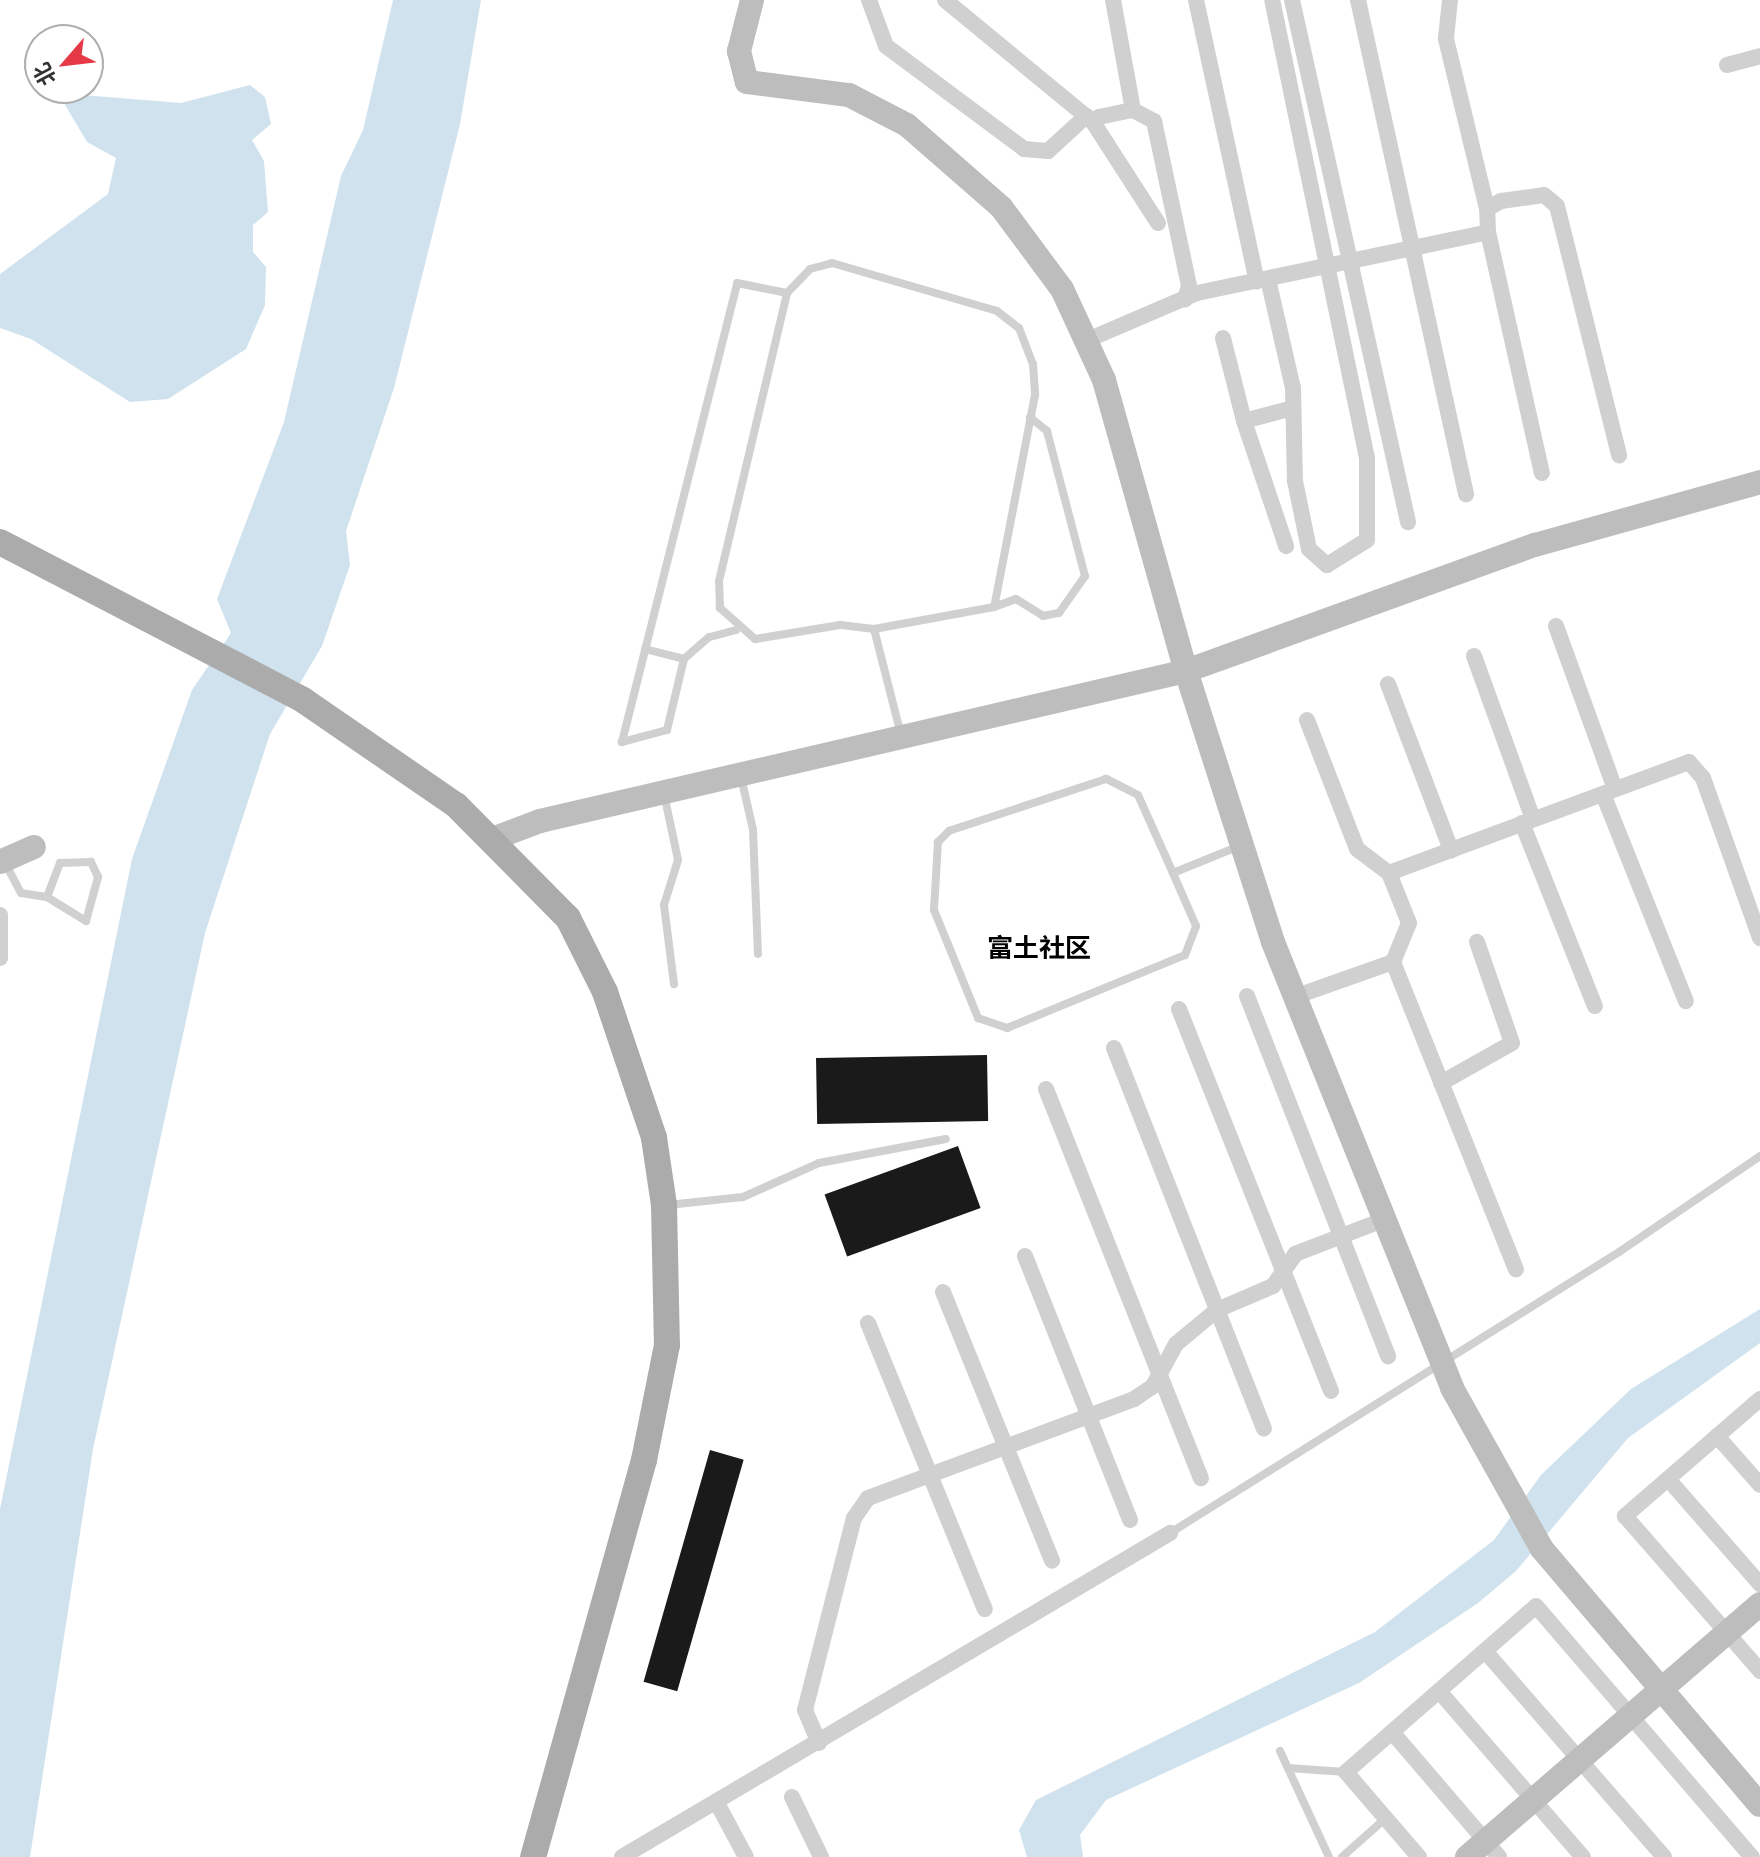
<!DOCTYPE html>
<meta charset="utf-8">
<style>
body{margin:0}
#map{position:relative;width:1760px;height:1857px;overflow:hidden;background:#fff;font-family:"Titillium Web","Noto Sans SC",sans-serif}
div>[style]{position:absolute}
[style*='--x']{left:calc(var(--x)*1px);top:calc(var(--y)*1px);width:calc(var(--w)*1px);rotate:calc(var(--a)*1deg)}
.water>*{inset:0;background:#cfe2ee}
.building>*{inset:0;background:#1a1a1a;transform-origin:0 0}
.lane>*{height:8px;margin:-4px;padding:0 4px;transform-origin:4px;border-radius:4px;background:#d0d0d0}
.street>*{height:16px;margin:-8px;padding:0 8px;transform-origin:8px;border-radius:8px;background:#d0d0d0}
.secondary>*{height:24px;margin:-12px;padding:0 12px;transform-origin:12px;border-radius:12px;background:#bdbdbd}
.primary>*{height:26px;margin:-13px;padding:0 13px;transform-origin:13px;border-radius:13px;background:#ababab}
span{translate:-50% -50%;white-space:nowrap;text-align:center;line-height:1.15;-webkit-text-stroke:8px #fff;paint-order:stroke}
.neighbourhood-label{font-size:26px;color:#000;font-weight:700}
.north{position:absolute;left:24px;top:24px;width:80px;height:80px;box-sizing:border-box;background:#fff;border:2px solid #adadad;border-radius:50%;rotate:242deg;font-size:22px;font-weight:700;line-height:32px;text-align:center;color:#333}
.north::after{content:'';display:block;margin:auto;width:28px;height:36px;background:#e63946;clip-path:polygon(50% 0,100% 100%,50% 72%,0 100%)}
</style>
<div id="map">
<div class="water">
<div style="clip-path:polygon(393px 0,481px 0,460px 124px,394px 388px,346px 531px,350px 565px,322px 646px,270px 734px,205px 933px,93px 1449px,30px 1857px,0 1857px,0 1509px,132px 859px,192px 690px,231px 633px,217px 599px,284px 422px,341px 176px,363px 130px)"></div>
<div style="clip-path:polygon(250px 85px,265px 97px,271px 124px,252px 140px,264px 161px,268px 212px,253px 225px,253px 252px,266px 267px,265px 305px,246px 349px,168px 399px,130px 402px,31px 339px,0 328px,0 274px,108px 194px,116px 158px,87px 142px,58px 93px,181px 103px)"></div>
<div style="clip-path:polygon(1760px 1309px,1760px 1343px,1628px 1438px,1516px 1571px,1478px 1603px,1359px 1683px,1106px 1800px,1080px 1835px,1083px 1857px,1027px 1857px,1019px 1830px,1036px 1800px,1375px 1632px,1494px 1540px,1541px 1475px,1631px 1389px)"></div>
</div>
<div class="building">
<div style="left:987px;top:1055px;width:66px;height:171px;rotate:89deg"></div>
<div style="left:958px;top:1146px;width:66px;height:142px;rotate:70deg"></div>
<div style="left:710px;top:1450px;width:35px;height:241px;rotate:16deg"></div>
</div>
<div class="lane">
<div style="--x:994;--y:607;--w:23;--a:-20"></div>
<div style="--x:1016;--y:599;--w:32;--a:32"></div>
<div style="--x:1043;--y:616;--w:16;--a:-11"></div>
<div style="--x:1059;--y:613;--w:45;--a:-54.9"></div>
<div style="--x:1085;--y:576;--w:150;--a:-104.7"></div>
<div style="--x:1047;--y:431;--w:22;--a:-141"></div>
<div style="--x:874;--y:629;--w:34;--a:-173"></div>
<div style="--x:840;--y:625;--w:86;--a:170.6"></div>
<div style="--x:755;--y:639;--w:47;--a:-138.5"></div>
<div style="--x:720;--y:608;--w:27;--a:-92"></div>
<div style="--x:719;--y:581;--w:296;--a:-76.7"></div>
<div style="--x:787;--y:293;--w:33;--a:-46"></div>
<div style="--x:810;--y:269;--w:23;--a:-15"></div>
<div style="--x:832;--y:263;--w:172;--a:16.2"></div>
<div style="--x:997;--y:311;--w:28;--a:38"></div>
<div style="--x:1019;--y:328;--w:39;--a:69"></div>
<div style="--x:1033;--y:364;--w:31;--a:86"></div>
<div style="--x:1035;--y:395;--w:216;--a:100.9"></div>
<div style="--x:994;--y:607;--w:122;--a:169.6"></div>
<div style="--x:874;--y:629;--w:109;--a:75.7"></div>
<div style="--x:736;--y:630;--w:28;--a:165"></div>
<div style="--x:709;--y:637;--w:33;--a:139"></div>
<div style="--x:684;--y:659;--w:73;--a:103.5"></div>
<div style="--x:667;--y:730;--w:47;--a:165.1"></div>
<div style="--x:622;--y:742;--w:473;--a:-75.9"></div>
<div style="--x:737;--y:283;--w:51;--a:11.3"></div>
<div style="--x:645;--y:649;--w:40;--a:14.4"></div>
<div style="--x:741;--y:777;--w:54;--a:77.2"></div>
<div style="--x:753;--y:830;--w:124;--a:87.7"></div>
<div style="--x:664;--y:794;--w:67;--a:78"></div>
<div style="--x:678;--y:860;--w:47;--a:107.3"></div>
<div style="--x:664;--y:905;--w:80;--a:82.8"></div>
<div style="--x:4;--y:861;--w:36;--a:62"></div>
<div style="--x:21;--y:893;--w:26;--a:9"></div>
<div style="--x:47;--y:897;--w:46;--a:31.6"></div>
<div style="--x:86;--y:921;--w:46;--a:-74.7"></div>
<div style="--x:98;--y:877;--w:17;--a:-115"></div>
<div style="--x:91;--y:862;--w:31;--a:178"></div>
<div style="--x:60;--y:863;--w:36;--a:111"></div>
<div style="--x:1173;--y:873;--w:85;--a:-114.2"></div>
<div style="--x:1138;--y:795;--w:36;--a:-153"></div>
<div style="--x:1106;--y:779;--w:165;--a:161.7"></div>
<div style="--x:949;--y:831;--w:16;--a:135"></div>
<div style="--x:938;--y:842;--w:68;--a:93.4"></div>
<div style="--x:934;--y:910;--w:117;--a:67.8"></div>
<div style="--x:978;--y:1018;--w:31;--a:19"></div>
<div style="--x:1007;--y:1028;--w:192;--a:-22.3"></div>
<div style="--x:1185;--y:955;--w:31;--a:-69"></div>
<div style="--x:1196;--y:926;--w:58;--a:-113.5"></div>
<div style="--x:1173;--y:873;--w:69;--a:-22.1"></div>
<div style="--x:668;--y:1205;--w:75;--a:-6.1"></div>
<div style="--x:743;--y:1197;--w:83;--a:-24.1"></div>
<div style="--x:819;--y:1163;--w:129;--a:-10.7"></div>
<div style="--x:1170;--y:1533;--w:530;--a:-32.04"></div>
<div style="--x:1619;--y:1252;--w:171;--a:-34.2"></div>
<div style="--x:1280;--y:1751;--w:117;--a:65.2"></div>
<div style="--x:1288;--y:1768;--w:58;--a:3.9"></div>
<div style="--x:1342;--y:1857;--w:59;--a:-41.6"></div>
</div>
<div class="street">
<div style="--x:869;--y:0;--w:49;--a:69.7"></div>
<div style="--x:886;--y:46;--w:172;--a:36.7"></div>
<div style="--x:1024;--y:149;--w:24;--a:5"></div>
<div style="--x:1048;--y:151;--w:52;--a:-42.6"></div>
<div style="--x:945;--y:0;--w:190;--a:39.5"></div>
<div style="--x:1113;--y:0;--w:112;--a:79.7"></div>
<div style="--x:1196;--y:0;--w:288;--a:77.8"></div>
<div style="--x:1292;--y:0;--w:535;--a:77.47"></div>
<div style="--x:1358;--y:0;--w:506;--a:77.67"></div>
<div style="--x:1450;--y:0;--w:39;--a:96"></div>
<div style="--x:1446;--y:39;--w:175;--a:76.4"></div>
<div style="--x:1727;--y:65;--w:34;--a:-15"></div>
<div style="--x:1158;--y:223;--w:120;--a:-122.8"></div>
<div style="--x:1093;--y:122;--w:8;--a:-40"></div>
<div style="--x:1099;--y:117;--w:35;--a:-12"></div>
<div style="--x:1133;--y:110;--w:24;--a:28"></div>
<div style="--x:1154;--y:121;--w:169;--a:78"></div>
<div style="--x:1189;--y:286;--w:14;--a:107"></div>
<div style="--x:1488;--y:232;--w:23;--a:-92"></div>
<div style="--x:1487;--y:209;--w:16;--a:-30"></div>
<div style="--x:1501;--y:201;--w:43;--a:-7.9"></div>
<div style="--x:1544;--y:195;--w:17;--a:40"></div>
<div style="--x:1557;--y:206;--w:257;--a:76"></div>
<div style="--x:1268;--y:279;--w:112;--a:77.1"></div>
<div style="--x:1293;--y:388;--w:93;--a:88.8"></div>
<div style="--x:1295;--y:481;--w:69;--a:78.4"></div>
<div style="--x:1309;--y:549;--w:24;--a:42"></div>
<div style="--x:1327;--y:565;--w:47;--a:-32"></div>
<div style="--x:1367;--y:540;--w:82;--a:-90"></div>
<div style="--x:1367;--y:458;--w:468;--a:-101.7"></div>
<div style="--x:1223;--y:338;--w:86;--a:75.8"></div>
<div style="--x:1244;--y:421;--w:51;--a:-14.9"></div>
<div style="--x:1085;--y:341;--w:122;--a:-23.2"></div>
<div style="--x:1197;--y:293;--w:297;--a:-11.8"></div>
<div style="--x:1488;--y:232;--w:247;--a:77.4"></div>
<div style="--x:1244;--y:421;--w:132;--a:71.4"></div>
<div style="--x:1556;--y:626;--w:173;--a:70.1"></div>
<div style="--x:1474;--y:656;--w:173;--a:70.1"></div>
<div style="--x:1388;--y:684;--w:178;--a:69.2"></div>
<div style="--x:1307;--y:720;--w:138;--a:68.8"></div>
<div style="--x:1357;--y:849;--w:40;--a:37"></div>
<div style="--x:1389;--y:873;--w:54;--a:68.2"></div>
<div style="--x:1409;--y:923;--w:42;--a:112.3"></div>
<div style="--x:1603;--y:794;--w:223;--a:68.2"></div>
<div style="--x:1522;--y:823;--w:197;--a:68.3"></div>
<div style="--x:1389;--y:873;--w:320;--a:-20.3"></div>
<div style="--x:1689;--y:762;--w:21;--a:49"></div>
<div style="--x:1703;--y:778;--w:170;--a:70.4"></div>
<div style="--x:0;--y:915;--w:43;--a:90"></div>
<div style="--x:1247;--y:996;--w:387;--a:68.6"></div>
<div style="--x:1294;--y:997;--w:105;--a:-19.5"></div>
<div style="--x:1393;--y:962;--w:331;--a:68.2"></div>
<div style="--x:1179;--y:1009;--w:411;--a:68.3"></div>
<div style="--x:1114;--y:1048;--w:409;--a:68.5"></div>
<div style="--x:1441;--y:1083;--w:81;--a:-29.4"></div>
<div style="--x:1512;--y:1043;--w:107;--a:-109.1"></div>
<div style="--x:1046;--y:1089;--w:419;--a:68.3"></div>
<div style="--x:1025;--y:1256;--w:284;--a:68.3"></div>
<div style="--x:943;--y:1292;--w:290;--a:67.9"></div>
<div style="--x:868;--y:1323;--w:309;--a:67.8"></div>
<div style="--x:1760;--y:1399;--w:179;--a:139.1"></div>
<div style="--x:1625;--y:1516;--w:206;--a:48.9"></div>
<div style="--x:1717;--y:1436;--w:65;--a:48.7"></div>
<div style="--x:1668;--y:1479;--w:140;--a:48.8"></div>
<div style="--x:1485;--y:1651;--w:273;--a:49"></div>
<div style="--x:1439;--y:1691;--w:220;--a:49.1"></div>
<div style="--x:1392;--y:1732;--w:165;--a:49.4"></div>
<div style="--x:819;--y:1743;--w:36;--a:-113"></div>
<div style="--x:805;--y:1710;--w:198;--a:-75.7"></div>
<div style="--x:854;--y:1518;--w:24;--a:-55"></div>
<div style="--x:868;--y:1498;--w:284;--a:-20.4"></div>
<div style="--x:1134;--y:1399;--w:23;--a:-34"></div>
<div style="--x:1153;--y:1386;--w:48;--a:-61.3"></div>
<div style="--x:1176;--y:1344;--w:53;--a:-39.7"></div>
<div style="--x:1217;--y:1310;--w:61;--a:-23.2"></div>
<div style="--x:1273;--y:1286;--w:39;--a:-55"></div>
<div style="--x:1295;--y:1254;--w:94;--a:-21.1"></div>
<div style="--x:792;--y:1797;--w:67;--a:64.2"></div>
<div style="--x:717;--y:1803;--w:61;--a:61.8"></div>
<div style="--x:622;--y:1857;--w:637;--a:-30.59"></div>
<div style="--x:1419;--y:1857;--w:112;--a:-130.7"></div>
<div style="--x:1346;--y:1772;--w:252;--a:-41.1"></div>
<div style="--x:1536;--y:1606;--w:331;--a:49.3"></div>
</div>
<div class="secondary">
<div style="--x:752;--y:0;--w:53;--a:104.3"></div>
<div style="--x:739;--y:51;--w:32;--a:76"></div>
<div style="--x:747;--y:82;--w:103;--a:7.3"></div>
<div style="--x:849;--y:95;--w:65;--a:27.3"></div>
<div style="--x:907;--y:125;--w:125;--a:41.1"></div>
<div style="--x:1001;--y:207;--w:102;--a:53.4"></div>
<div style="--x:1062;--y:289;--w:100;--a:65.2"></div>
<div style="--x:1104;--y:380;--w:302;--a:74.3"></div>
<div style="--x:1186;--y:671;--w:285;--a:72.2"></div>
<div style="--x:1273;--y:942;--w:481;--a:68.1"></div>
<div style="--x:1452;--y:1388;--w:184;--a:60.8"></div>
<div style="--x:1542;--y:1549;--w:336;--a:49.6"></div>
<div style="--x:495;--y:838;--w:48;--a:-20.7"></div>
<div style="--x:540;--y:821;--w:663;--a:-13.07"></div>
<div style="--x:1186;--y:671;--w:371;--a:-19.9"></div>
<div style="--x:1535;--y:545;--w:234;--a:-15.6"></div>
<div style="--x:0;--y:862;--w:37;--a:-24"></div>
<div style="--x:1467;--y:1857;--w:387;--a:-40.8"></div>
</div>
<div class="primary">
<div style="--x:0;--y:542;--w:342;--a:27.5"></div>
<div style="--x:303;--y:700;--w:186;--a:34.5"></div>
<div style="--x:456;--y:805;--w:159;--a:45.3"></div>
<div style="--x:568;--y:918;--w:83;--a:63.4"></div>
<div style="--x:605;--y:992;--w:154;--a:71.4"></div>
<div style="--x:654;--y:1138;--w:68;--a:81.5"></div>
<div style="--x:664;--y:1205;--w:140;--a:88.8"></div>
<div style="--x:667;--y:1345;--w:117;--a:101.3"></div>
<div style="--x:644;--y:1460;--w:412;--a:105.6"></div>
</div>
<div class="neighbourhood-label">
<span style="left:1039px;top:948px">富土社区</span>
</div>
<div class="north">北</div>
</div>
